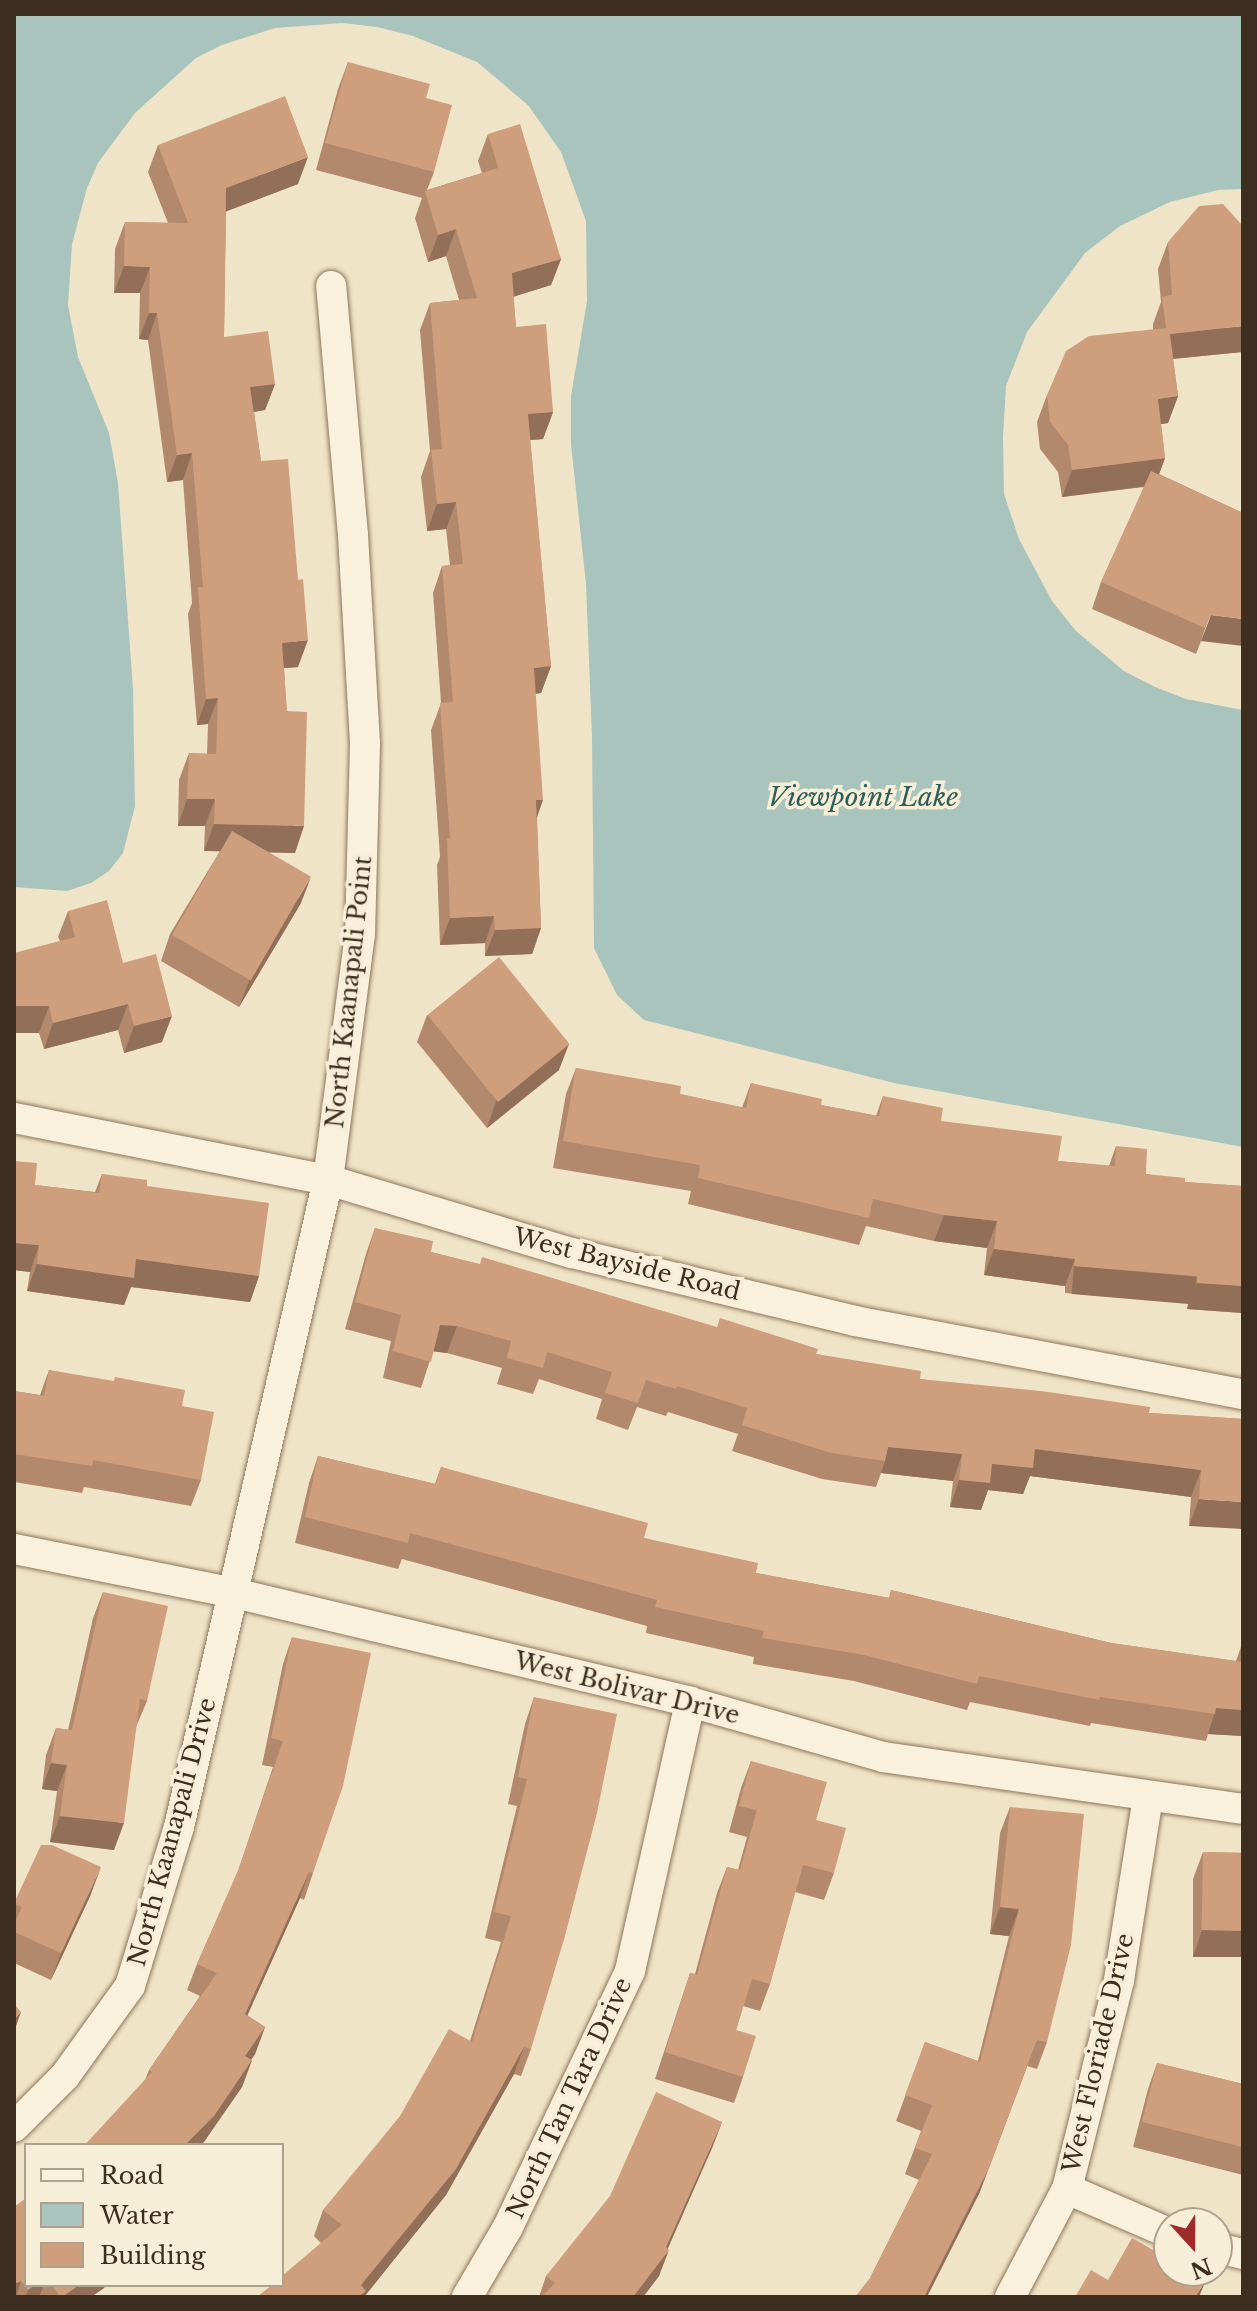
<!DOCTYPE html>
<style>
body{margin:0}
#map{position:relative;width:1257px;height:2311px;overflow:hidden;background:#f0e4c8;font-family:"Libre Baskerville",serif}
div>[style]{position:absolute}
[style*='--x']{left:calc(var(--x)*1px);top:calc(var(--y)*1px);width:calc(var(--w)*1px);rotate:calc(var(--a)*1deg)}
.water>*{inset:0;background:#a9c4bc}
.roads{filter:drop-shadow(0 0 2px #8d765c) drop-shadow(0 0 2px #8d765c)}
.minor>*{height:30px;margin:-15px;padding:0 15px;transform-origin:15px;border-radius:15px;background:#faf1dc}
.wall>*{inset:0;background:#b2896c}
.shaded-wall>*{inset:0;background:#916f58;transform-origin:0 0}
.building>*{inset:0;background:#cf9f7d;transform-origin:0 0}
span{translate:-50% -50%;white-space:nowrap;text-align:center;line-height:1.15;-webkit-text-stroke:7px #f7eed8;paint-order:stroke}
.street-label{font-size:24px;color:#3d2e20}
.water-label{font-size:26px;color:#2f5d5a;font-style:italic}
.frame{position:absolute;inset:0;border:16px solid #3d2e20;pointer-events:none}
.legend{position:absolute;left:24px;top:2143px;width:260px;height:144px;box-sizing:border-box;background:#f7eed8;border:2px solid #ada18e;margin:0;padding:10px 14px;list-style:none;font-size:24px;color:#3d2e20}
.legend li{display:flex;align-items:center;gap:16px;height:40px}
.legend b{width:40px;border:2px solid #ada18e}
.north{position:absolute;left:1153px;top:2207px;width:80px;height:80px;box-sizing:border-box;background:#f7eed8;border:2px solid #ada18e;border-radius:50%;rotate:159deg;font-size:22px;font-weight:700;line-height:32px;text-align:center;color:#3d2e20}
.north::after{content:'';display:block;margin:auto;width:28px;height:36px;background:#9e2a2b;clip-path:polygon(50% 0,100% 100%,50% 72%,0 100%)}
</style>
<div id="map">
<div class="water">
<div style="clip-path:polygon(14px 14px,1243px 14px,1243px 189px,1218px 190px,1170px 202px,1120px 226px,1085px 253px,1027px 332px,1006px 386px,1003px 437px,1004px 494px,1019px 539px,1052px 601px,1076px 631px,1124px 671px,1155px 687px,1186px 699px,1243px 710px,1243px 1147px,894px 1083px,644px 1020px,617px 995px,594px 948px,592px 737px,586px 584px,571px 444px,571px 396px,587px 301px,586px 221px,561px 152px,528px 105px,477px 62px,413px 36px,377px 27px,342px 23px,275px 28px,222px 45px,196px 58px,135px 113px,98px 163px,87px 188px,72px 244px,68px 305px,78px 357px,109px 433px,118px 483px,133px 689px,135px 806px,123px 853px,109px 871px,91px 883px,67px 891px,14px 887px)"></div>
</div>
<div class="roads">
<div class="minor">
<div style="--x:14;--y:1118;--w:320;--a:11.2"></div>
<div style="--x:328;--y:1180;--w:255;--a:16.7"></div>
<div style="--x:572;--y:1253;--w:291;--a:13.5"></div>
<div style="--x:855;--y:1321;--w:395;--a:10.7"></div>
<div style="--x:14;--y:1549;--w:224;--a:11.3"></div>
<div style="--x:234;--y:1593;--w:469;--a:13.4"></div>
<div style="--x:690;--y:1702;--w:201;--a:15.9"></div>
<div style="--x:883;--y:1757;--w:364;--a:8.2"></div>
<div style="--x:14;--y:2127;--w:72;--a:-45"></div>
<div style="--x:65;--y:2076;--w:111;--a:-54.2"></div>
<div style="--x:130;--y:1986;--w:166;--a:-72.9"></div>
<div style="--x:179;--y:1827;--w:664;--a:-77.03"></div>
<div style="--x:328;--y:1180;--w:247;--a:-82.6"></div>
<div style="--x:360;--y:935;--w:192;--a:-88.5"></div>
<div style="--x:365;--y:743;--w:208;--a:-93.3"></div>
<div style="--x:353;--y:535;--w:250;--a:-95"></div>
<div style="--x:1067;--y:2189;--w:111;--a:23.3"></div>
<div style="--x:1217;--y:2248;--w:27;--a:13"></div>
<div style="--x:467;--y:2297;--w:81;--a:-59.6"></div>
<div style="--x:508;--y:2227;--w:284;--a:-64.5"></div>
<div style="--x:630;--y:1971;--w:276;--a:-77.4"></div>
<div style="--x:1010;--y:2297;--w:122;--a:-62.2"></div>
<div style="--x:1067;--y:2189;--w:215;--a:-76"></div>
<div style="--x:1119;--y:1980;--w:185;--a:-81"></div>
</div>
</div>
<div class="wall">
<div style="clip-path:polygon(348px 62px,426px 98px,434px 172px,427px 190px,482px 173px,478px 161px,488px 134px,561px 259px,551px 285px,513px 297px,516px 327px,553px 412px,543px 439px,530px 440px,551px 666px,541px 693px,535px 694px,537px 818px,541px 928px,532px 954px,485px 956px,485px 943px,440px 945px,437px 865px,440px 857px,431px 730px,441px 703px,433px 593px,442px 566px,450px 565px,446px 529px,427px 531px,421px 477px,430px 451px,420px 330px,430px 303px,459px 300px,446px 256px,428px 262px,415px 218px,422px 198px,316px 170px,338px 89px)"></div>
<div style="clip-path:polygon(158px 145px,298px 184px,226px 211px,224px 337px,275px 384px,265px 410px,254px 412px,261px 461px,298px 667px,284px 668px,295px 853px,269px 852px,301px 903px,239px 1007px,161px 961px,170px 934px,220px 851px,204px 851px,205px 826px,178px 826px,179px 780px,189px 753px,207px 754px,208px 724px,197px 725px,188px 614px,192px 603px,183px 480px,167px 482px,148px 340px,139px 339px,140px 293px,114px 293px,115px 249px,125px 222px,168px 223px,148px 172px)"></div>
<div style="clip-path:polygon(1168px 242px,1242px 352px,1173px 359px,1178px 396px,1168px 423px,1161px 424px,1165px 458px,1159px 474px,1243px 513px,1201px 641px,1196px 654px,1092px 609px,1101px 582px,1144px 487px,1062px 497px,1058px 472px,1040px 449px,1037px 422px,1047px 395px,1153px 330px,1153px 324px,1161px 302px,1158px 269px)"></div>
<div style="clip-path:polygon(68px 911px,123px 963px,162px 1042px,124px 1053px,118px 1030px,44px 1049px,39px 1033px,60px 941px,58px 937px)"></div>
<div style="clip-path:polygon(427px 1015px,559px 1070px,487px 1128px,417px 1042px)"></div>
<div style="clip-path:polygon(576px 1068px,680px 1094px,742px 1108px,751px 1083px,821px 1105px,876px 1116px,883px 1096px,941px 1121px,1058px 1161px,1109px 1166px,1116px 1146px,1146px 1174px,1185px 1182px,1243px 1186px,1243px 1313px,1187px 1309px,1188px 1303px,1065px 1293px,1065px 1286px,984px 1275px,987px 1248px,934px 1241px,866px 1226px,859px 1245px,688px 1204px,691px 1191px,553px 1168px,566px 1094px)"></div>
<div style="clip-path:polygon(14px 1161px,35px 1185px,95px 1192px,102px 1174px,147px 1186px,259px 1276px,250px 1302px,131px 1287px,124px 1305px,27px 1291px,30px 1272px,14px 1270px)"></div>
<div style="clip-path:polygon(375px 1228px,431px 1252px,816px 1354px,920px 1379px,1149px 1413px,1243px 1419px,1189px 1526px,1191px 1497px,1030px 1476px,1023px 1494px,988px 1490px,981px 1510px,950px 1507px,953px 1481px,881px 1473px,876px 1487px,822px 1479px,732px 1451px,738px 1434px,668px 1412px,666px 1416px,637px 1407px,628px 1430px,596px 1419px,602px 1399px,539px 1379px,533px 1394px,497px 1384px,502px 1368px,447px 1353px,433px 1351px,421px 1388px,383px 1378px,391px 1341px,345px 1329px,366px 1254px)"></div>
<div style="clip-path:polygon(49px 1370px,182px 1406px,201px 1480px,191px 1506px,84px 1487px,82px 1493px,14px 1482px,14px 1391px,40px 1395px)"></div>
<div style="clip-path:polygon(318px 1456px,435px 1484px,441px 1467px,644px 1538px,756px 1573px,889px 1598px,891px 1590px,1111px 1643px,1236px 1661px,1243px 1641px,1243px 1736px,1208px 1734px,1206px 1741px,1091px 1723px,1090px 1726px,970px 1702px,967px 1710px,854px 1681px,753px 1664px,754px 1657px,646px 1633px,647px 1626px,402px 1559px,398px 1569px,295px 1543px,309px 1483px)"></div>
<div style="clip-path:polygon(103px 1592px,147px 1701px,136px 1727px,114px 1850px,50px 1842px,57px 1791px,42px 1789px,46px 1755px,56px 1728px,68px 1730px,93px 1618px)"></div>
<div style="clip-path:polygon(292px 1637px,313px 1873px,304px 1900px,300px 1898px,247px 2015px,265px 2027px,255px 2054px,251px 2060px,252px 2060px,242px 2087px,201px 2145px,85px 2145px,145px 2080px,149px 2070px,200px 1996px,187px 1990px,197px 1964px,237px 1874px,273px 1767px,262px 1765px,283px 1664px)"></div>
<div style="clip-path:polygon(534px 1697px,531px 2049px,521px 2076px,514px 2074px,446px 2195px,364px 2297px,321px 2243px,314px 2236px,323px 2210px,470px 2041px,501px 1942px,485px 1938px,517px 1806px,508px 1804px,525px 1724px)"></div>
<div style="clip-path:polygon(751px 1761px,816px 1820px,834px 1873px,824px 1900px,795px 1892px,770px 1984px,760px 2011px,743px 2006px,736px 2030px,743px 2077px,734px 2103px,655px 2079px,690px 1973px,695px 1974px,717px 1893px,727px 1867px,738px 1870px,747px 1837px,729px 1832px,741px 1788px)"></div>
<div style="clip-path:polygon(1010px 1807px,1047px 2042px,1037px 2069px,1027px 2066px,979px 2194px,870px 2278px,919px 2180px,905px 2174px,921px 2131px,896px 2121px,925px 2042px,978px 2061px,1009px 1936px,990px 1934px,1000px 1833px)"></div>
<div style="clip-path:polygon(1203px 1852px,1243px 1853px,1243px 1957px,1193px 1957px,1193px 1879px)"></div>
<div style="clip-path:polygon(91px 1894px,51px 1980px,14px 1963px,14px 1903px)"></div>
<div style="clip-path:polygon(1157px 2063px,1243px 2084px,1243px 2175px,1133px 2147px,1148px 2089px)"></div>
<div style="clip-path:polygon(722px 2122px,712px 2148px,667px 2249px,659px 2276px,643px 2297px,539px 2297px,546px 2276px)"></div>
<div style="clip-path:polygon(14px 2207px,26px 2285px,105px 2285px,104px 2288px,91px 2297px,14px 2297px)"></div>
</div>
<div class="shaded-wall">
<div style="clip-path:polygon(308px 157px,298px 184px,217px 215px,226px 188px)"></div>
<div style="clip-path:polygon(456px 229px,446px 256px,428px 262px,438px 235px)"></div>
<div style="clip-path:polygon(561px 259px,551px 285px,502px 300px,512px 273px)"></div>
<div style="clip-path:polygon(124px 266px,150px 267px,140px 293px,114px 293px)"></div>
<div style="clip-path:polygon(149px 313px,157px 313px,148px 340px,139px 339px)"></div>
<div style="clip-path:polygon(1243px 326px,1243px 349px,1242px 352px,1160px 360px,1170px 334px)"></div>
<div style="clip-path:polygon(275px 384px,265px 410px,241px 414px,250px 387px)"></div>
<div style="clip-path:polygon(1178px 396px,1168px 423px,1148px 426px,1158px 399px)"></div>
<div style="clip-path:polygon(553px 412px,543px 439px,518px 441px,528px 414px)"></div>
<div style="clip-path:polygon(192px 453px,183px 480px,167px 482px,177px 455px)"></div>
<div style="clip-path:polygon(1165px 458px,1155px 485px,1062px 497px,1072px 470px)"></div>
<div style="clip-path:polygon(456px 502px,446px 529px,427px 531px,437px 504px)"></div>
<div style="clip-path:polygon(1211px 615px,1243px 619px,1243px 646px,1201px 641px,1196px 654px)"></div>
<div style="clip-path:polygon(308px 640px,298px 667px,272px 669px,282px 643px)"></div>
<div style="clip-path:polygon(551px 666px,541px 693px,524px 695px,534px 668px)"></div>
<div style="clip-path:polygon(218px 698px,208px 724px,197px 725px,206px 699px)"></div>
<div style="clip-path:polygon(187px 799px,215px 799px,205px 826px,178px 826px)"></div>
<div style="clip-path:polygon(536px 800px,543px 800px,534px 826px)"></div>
<div style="clip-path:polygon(214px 824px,304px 826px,295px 853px,204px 851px)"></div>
<div style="clip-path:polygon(311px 877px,301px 903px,239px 1007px,249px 981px)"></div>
<div style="clip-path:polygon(494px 916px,485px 943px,440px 945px,450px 918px)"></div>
<div style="clip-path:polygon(541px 928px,532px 954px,485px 956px,495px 930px)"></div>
<div style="clip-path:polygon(128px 1004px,118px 1030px,44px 1049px,53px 1023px)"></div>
<div style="clip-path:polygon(14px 1006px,49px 1006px,39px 1033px,14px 1033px)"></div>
<div style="clip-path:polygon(172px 1016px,162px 1042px,124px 1053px,134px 1026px)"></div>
<div style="clip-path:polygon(569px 1044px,559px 1070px,487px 1128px,496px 1101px)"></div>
<div style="clip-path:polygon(944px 1215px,997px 1221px,987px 1248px,934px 1241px)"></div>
<div style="clip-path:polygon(14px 1243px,39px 1245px,30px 1272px,14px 1270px)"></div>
<div style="clip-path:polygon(994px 1249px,1075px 1259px,1065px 1286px,984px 1275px)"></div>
<div style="clip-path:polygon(136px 1259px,259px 1276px,250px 1302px,131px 1287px,124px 1305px,27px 1291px,37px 1264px)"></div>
<div style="left:1074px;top:1266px;width:123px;height:28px;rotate:5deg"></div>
<div style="clip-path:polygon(1197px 1283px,1243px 1286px,1243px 1313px,1187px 1309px)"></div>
<div style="clip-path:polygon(440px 1325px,457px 1326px,447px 1353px,430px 1351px)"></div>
<div style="clip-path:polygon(888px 1447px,962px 1454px,953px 1481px,881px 1473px,885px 1461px)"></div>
<div style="clip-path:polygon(1035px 1449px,1201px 1470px,1191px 1497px,1030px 1476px,1023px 1494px,988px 1490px,981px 1510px,950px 1507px,959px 1480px,992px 1464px)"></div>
<div style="clip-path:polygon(1199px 1499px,1243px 1502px,1243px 1529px,1189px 1526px)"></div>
<div style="clip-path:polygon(1216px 1708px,1243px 1710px,1243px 1736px,1208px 1734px)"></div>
<div style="clip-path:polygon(51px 1763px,67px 1765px,57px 1791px,42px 1789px)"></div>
<div style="clip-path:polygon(60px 1816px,124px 1823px,114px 1850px,50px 1842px)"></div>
<div style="clip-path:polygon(101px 1867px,91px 1894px,51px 1980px,61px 1953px)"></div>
<div style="clip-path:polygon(309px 1872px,300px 1898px,236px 2041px,245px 2014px)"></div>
<div style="clip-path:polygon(1000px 1907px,1019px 1909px,1009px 1936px,990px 1934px)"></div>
<div style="clip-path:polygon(1202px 1930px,1243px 1931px,1243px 1957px,1193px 1957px)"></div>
<div style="clip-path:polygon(21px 2012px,14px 2032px,14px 2019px)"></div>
<div style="clip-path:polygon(265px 2027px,255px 2054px,236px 2082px,245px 2056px)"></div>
<div style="clip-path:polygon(1037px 2040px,979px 2194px,927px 2297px,924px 2297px)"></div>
<div style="clip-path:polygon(524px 2047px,514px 2074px,446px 2195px,364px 2297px,357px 2297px,361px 2285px)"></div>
<div style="clip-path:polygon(252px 2060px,242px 2087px,204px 2142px,201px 2145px,185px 2145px)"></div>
<div style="clip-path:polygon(722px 2122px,712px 2148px,665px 2255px,669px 2250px,659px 2276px,643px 2297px,633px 2297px,666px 2247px)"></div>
<div style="clip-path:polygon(1206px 2280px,1199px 2297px,1195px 2297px)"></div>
<div style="clip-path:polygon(21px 2281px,16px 2297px,14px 2297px,14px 2284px)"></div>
<div style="clip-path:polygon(35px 2285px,44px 2285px,39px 2297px,25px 2297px,28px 2290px)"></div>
<div style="clip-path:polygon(79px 2285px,105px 2285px,104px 2288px,91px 2297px,62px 2297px)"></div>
</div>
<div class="building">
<div style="clip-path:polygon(348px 62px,430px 84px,426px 98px,452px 105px,434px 172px,325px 143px)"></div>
<div style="clip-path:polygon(285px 96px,308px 157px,226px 188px,224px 337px,268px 331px,275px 384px,250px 387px,261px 461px,288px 459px,298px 580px,303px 579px,308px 640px,282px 643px,287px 711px,307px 712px,304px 826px,214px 824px,215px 799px,187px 799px,189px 753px,216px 754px,218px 698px,206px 699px,198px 587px,203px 587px,192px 453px,177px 455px,157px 313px,149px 313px,150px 267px,124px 266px,125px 222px,188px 223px,158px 145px)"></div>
<div style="clip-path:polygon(520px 124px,561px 259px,512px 273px,516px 327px,546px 324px,553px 412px,528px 414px,551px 666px,534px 668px,543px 800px,536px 800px,541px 928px,495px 930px,494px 916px,450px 918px,447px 839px,450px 838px,440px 703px,453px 702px,442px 566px,463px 564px,456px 502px,437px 504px,431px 450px,442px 449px,430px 303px,477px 298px,456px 229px,438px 235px,425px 191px,498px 168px,488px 134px)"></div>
<div style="clip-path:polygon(1223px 204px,1241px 224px,1243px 229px,1243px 326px,1170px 334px,1178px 396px,1158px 399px,1165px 458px,1072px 470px,1068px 445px,1050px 422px,1047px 395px,1066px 351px,1089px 336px,1166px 328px,1162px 297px,1172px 295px,1168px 242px,1199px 206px)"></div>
<div style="clip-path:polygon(1151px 471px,1243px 513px,1243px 619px,1211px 615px,1205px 628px,1101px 582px)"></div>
<div style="left:232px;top:831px;width:91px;height:120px;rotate:30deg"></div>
<div style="clip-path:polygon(107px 900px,123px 963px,156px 954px,172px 1016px,134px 1026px,128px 1004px,53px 1023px,49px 1006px,14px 1006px,14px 953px,75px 937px,68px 911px)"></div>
<div style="left:499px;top:957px;width:112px;height:92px;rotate:51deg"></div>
<div style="clip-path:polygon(576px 1068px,681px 1086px,680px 1094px,746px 1108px,751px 1083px,822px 1099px,821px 1105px,879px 1116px,883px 1096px,943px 1108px,941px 1121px,1062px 1136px,1058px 1161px,1115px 1166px,1116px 1146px,1147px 1149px,1146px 1174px,1185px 1178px,1185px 1182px,1243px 1186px,1243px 1286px,1197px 1283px,1197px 1276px,1074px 1266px,1075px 1259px,994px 1249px,997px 1221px,944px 1215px,873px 1199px,869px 1218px,698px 1178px,700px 1165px,563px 1141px)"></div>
<div style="clip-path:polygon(14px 1161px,37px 1163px,35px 1185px,99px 1193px,102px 1174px,147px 1180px,147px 1186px,269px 1203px,259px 1276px,136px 1259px,134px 1278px,37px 1264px,39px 1245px,14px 1243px)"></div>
<div style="clip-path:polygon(375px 1228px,433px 1241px,431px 1252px,480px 1264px,482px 1257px,717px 1327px,720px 1318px,818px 1349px,816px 1354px,921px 1371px,920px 1379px,1041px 1391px,1150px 1407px,1149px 1413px,1243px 1419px,1243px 1502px,1199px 1499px,1201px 1470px,1035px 1449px,1033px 1468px,992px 1464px,990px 1483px,959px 1480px,962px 1454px,888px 1447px,885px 1461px,831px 1453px,742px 1425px,747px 1408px,677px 1386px,676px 1389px,646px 1380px,638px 1403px,605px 1393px,612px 1372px,547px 1352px,543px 1368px,507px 1358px,511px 1341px,457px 1326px,440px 1325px,431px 1362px,393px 1351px,401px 1315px,355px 1302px)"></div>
<div style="clip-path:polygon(49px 1370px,114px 1381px,115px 1377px,185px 1390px,182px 1406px,214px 1412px,201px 1480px,93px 1460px,92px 1466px,14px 1454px,14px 1391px,44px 1396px)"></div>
<div style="clip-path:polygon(318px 1456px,436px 1484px,441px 1467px,648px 1523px,644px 1538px,758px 1563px,756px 1573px,890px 1598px,891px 1590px,1111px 1643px,1242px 1662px,1243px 1641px,1243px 1710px,1216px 1708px,1215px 1714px,1100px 1697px,1099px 1700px,979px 1676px,977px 1684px,864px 1655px,762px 1638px,764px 1631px,655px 1607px,657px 1600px,410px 1533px,408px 1543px,305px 1517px)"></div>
<div style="clip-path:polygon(103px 1592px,168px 1606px,147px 1701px,140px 1699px,124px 1823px,60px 1816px,67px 1765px,51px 1763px,56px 1728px,72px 1730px)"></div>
<div style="clip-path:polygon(292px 1637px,371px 1653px,343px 1786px,313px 1873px,309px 1872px,245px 2014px,265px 2027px,245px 2056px,252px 2060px,214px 2116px,185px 2145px,85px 2145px,152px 2072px,149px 2070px,217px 1973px,197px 1964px,239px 1868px,283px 1741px,271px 1738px)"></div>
<div style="clip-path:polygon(534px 1697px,617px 1714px,597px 1813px,565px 1936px,531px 2049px,524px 2047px,456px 2169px,361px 2285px,366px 2291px,358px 2297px,257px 2297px,272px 2285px,282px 2285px,282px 2276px,342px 2225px,323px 2210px,400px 2116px,449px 2029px,472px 2042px,511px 1916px,494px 1912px,527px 1779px,518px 1777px)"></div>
<div style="clip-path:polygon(751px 1761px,827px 1782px,816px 1820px,846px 1828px,834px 1873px,803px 1865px,770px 1984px,752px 1979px,736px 2030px,756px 2036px,743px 2077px,665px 2052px,690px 1973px,697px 1975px,727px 1867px,740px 1870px,757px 1810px,739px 1806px)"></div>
<div style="clip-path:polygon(1010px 1807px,1084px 1814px,1071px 1945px,1047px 2042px,1037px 2040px,989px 2168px,924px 2297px,855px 2297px,870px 2278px,932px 2154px,915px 2148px,932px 2105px,905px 2095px,925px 2042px,980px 2062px,1019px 1909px,1000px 1907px)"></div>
<div style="clip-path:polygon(41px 1845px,52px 1845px,101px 1867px,61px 1953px,14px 1932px,14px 1924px,22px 1907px,14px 1904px,14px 1903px)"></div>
<div style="left:1203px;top:1852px;width:40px;height:78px;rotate:1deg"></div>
<div style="clip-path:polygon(14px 2004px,21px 2012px,14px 2019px)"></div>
<div style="clip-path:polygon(1157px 2063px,1243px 2084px,1243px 2147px,1142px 2122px)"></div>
<div style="clip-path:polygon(656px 2092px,722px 2122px,666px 2247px,669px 2250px,633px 2297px,541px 2297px,555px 2283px,546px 2276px,610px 2196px)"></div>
<div style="clip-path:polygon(26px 2198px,26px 2285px,35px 2285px,28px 2290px,21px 2281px,14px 2284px,14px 2207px)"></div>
<div style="clip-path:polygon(1132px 2238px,1169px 2259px,1169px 2271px,1190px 2271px,1206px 2280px,1195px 2297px,1075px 2297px,1091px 2270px,1108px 2280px)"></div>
<div style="clip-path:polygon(52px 2285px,79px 2285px,62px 2297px,60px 2297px)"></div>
</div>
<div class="street-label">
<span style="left:349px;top:992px;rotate:-84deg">North Kaanapali Point</span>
<span style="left:627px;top:1264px;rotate:14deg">West Bayside Road</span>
<span style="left:627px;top:1688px;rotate:14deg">West Bolivar Drive</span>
<span style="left:172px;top:1832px;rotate:-75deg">North Kaanapali Drive</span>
<span style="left:1098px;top:2053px;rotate:-77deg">West Floriade Drive</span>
<span style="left:569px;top:2098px;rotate:-65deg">North Tan Tara Drive</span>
</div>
<div class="water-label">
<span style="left:863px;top:798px">Viewpoint Lake</span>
</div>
<div class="frame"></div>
<ul class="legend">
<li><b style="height:10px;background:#faf1dc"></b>Road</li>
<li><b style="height:22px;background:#a9c4bc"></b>Water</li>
<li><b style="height:22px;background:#cf9f7d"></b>Building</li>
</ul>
<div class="north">N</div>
</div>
